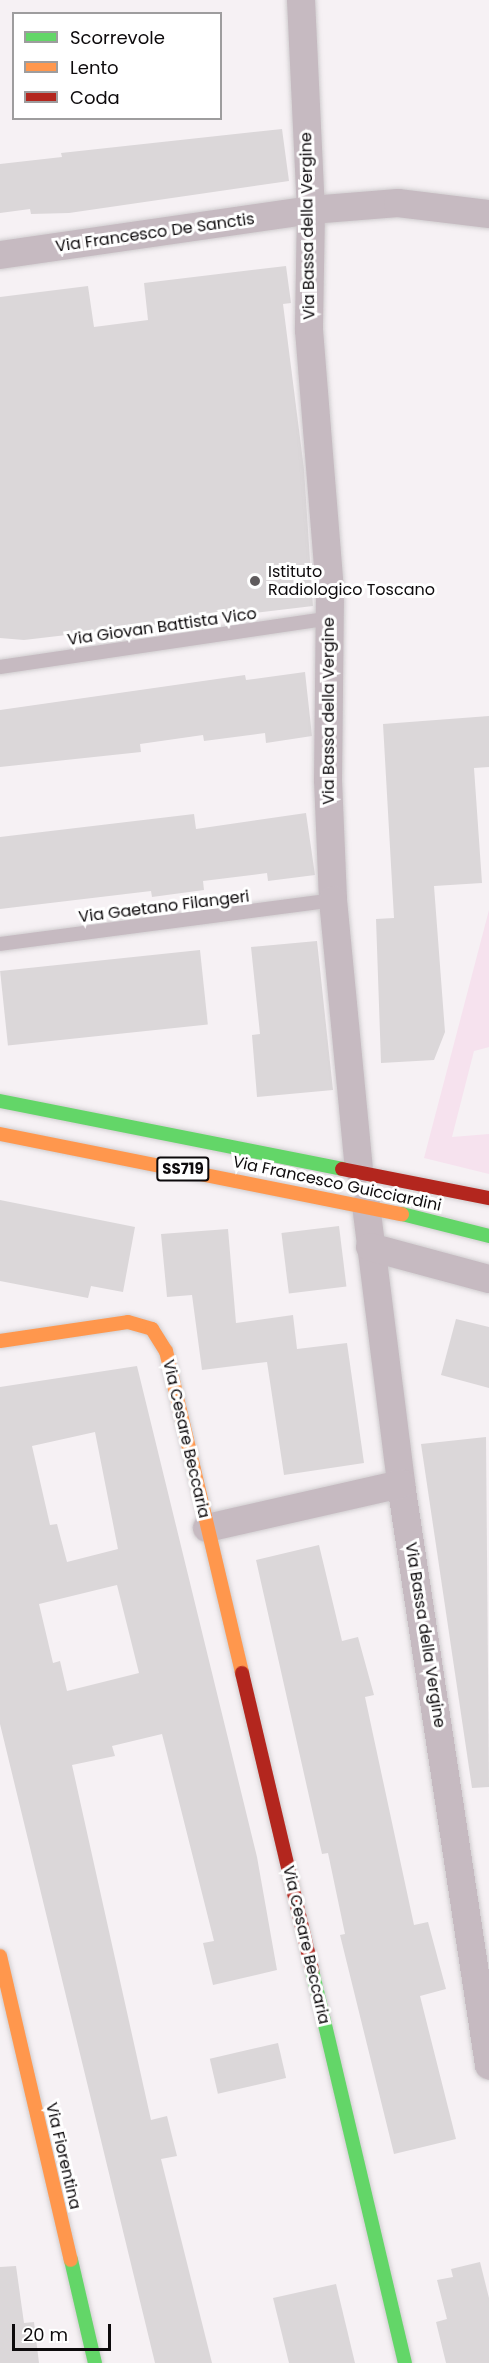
<!DOCTYPE html>
<style>
body{margin:0}
#map{position:relative;width:489px;height:2363px;overflow:hidden;background:#f6f1f4;font-family:Poppins,sans-serif}
div>[style]{position:absolute}
[style*='--x']{left:calc(var(--x)*1px);top:calc(var(--y)*1px);width:calc(var(--w)*1px);rotate:calc(var(--a)*1deg)}
.green>*{inset:0;background:#f6e2ee}
.building>*{inset:0;background:#dbd7d9;transform-origin:0 0}
.roads{filter:drop-shadow(0 0 2px #d0cdcf) drop-shadow(0 0 2px #d0cdcf)}
.lane>*{height:14px;margin:-7px;padding:0 7px;transform-origin:7px;border-radius:7px;background:#c6bac1}
.street>*{height:28px;margin:-14px;padding:0 14px;transform-origin:14px;border-radius:14px;background:#c6bac1}
.fast>*{height:14px;margin:-7px;padding:0 7px;transform-origin:7px;border-radius:7px;background:#63d668}
.slow>*{height:14px;margin:-7px;padding:0 7px;transform-origin:7px;border-radius:7px;background:#ff974d}
.jam>*{height:14px;margin:-7px;padding:0 7px;transform-origin:7px;border-radius:7px;background:#b3261e}
.dots>*{width:16px;height:16px;translate:-50% -50%;box-sizing:border-box;border:3px solid #fff;border-radius:50%}
span{translate:-50% -50%;white-space:nowrap;text-align:center;line-height:1.15;-webkit-text-stroke:6px #fff;paint-order:stroke}
.shield-label span{padding:2px 4px;background:#fff;border:2px solid;border-radius:4px;-webkit-text-stroke-width:0}
.shield-label{font-size:15px;color:#0d0a0c;font-weight:700}
.street-label{font-size:16px;color:#0d0a0c}
.poi-label{font-size:16px;color:#0d0a0c}
.left{translate:0 -50%;text-align:left}
.legend{position:absolute;left:12px;top:12px;width:210px;height:108px;box-sizing:border-box;background:#fff;border:2px solid #9e9d9e;margin:0;padding:8px 10px;list-style:none;font-size:18px;color:#0d0a0c}
.legend li{display:flex;align-items:center;gap:12px;height:30px}
.legend b{width:30px;border:2px solid #9e9d9e}
.scale{position:absolute;left:12px;top:2324px;width:99px;height:27px;box-sizing:border-box;border:3px solid #0d0a0c;border-top:0;padding-left:8px;font-size:18px;line-height:21px;white-space:nowrap;color:#0d0a0c;-webkit-text-stroke:4px #fff;paint-order:stroke}
</style>
<div id="map">
<div class="green">
<div style="clip-path:polygon(489px 910px,489px 1047px,474px 1051px,452px 1137px,489px 1134px,489px 1174px,424px 1158px)"></div>
</div>
<div class="building">
<div style="clip-path:polygon(282px 129px,289px 181px,69px 213px,31px 214px,30px 209px,0 213px,0 164px,62px 157px,61px 153px)"></div>
<div style="clip-path:polygon(286px 266px,291px 303px,283px 304px,304px 469px,313px 606px,24px 640px,0 638px,0 297px,88px 286px,94px 327px,148px 320px,144px 283px)"></div>
<div style="clip-path:polygon(305px 672px,312px 736px,266px 743px,265px 733px,204px 741px,203px 735px,140px 744px,141px 752px,0 767px,0 710px,245px 675px,246px 680px)"></div>
<div style="clip-path:polygon(489px 716px,489px 767px,474px 768px,482px 883px,434px 886px,445px 1032px,434px 1060px,381px 1063px,376px 919px,394px 918px,383px 724px)"></div>
<div style="clip-path:polygon(306px 813px,315px 875px,268px 881px,267px 873px,203px 881px,204px 890px,152px 897px,151px 891px,0 909px,0 837px,194px 814px,196px 829px)"></div>
<div style="clip-path:polygon(317px 941px,333px 1090px,257px 1097px,252px 1035px,260px 1034px,251px 947px)"></div>
<div style="left:200px;top:950px;width:75px;height:201px;rotate:84deg"></div>
<div style="clip-path:polygon(0 1200px,135px 1227px,123px 1292px,91px 1286px,88px 1298px,0 1281px)"></div>
<div style="left:339px;top:1226px;width:61px;height:58px;rotate:83deg"></div>
<div style="clip-path:polygon(228px 1229px,236px 1323px,293px 1315px,297px 1349px,347px 1343px,364px 1463px,284px 1475px,267px 1362px,202px 1370px,192px 1295px,167px 1297px,161px 1234px)"></div>
<div style="clip-path:polygon(456px 1319px,489px 1327px,489px 1388px,441px 1375px)"></div>
<div style="clip-path:polygon(evenodd,137px 1366px,257px 1857px,277px 1970px,213px 1985px,203px 1943px,214px 1941px,162px 1734px,112px 1746px,115px 1756px,72px 1765px,151px 2120px,167px 2116px,177px 2156px,161px 2159px,212px 2363px,155px 2363px,0 1724px,0 1387px,137px 1366px,95px 1432px,118px 1549px,67px 1562px,57px 1524px,50px 1525px,32px 1446px,95px 1432px,137px 1366px,117px 1585px,139px 1673px,67px 1691px,60px 1661px,53px 1663px,39px 1604px,117px 1585px)"></div>
<div style="clip-path:polygon(486px 1437px,489px 1787px,472px 1788px,421px 1444px)"></div>
<div style="clip-path:polygon(319px 1545px,342px 1641px,358px 1637px,374px 1695px,365px 1697px,414px 1925px,428px 1922px,446px 1989px,420px 1996px,456px 2139px,394px 2154px,340px 1935px,345px 1934px,328px 1853px,322px 1854px,256px 1560px)"></div>
<div style="left:278px;top:2043px;width:36px;height:70px;rotate:77deg"></div>
<div style="clip-path:polygon(480px 2262px,489px 2298px,489px 2363px,446px 2363px,436px 2322px,447px 2319px,437px 2280px,453px 2277px,451px 2269px)"></div>
<div style="clip-path:polygon(16px 2266px,24px 2323px,34px 2322px,39px 2363px,0 2363px,0 2267px)"></div>
<div style="clip-path:polygon(336px 2284px,355px 2363px,289px 2363px,273px 2298px)"></div>
</div>
<div class="roads">
<div class="lane">
<div style="--x:0;--y:667;--w:334;--a:-8.4"></div>
<div style="--x:0;--y:944;--w:336;--a:-7.5"></div>
</div>
<div class="street">
<div style="--x:301;--y:0;--w:210;--a:87.3"></div>
<div style="--x:311;--y:210;--w:120;--a:91"></div>
<div style="--x:309;--y:330;--w:264;--a:85.4"></div>
<div style="--x:330;--y:593;--w:187;--a:90.6"></div>
<div style="--x:328;--y:780;--w:120;--a:87.6"></div>
<div style="--x:333;--y:900;--w:271;--a:84.5"></div>
<div style="--x:0;--y:255;--w:314;--a:-8.2"></div>
<div style="--x:311;--y:210;--w:87;--a:-4.6"></div>
<div style="--x:398;--y:203;--w:92;--a:6.9"></div>
<div style="--x:366;--y:1205;--w:281;--a:82.8"></div>
<div style="--x:401;--y:1484;--w:588;--a:81.39"></div>
<div style="--x:370;--y:1247;--w:123;--a:15.1"></div>
<div style="--x:207;--y:1528;--w:199;--a:-12.8"></div>
</div>
<div class="fast">
<div style="--x:0;--y:1101;--w:349;--a:11.2"></div>
<div style="--x:402;--y:1214;--w:90;--a:14.2"></div>
<div style="--x:312;--y:1970;--w:404;--a:76.7"></div>
<div style="--x:71;--y:2260;--w:106;--a:76.9"></div>
</div>
<div class="slow">
<div style="--x:0;--y:1134;--w:410;--a:11.3"></div>
<div style="--x:0;--y:1341;--w:129;--a:-8.4"></div>
<div style="--x:128;--y:1322;--w:25;--a:16"></div>
<div style="--x:152;--y:1329;--w:26;--a:58"></div>
<div style="--x:166;--y:1351;--w:331;--a:76.7"></div>
<div style="--x:0;--y:1956;--w:312;--a:76.9"></div>
</div>
<div class="jam">
<div style="--x:342;--y:1169;--w:150;--a:11.2"></div>
<div style="--x:242;--y:1673;--w:305;--a:76.7"></div>
</div>
</div>
<div class="dots">
<div style="left:255px;top:581px;background:#5f5b5d"></div>
</div>
<div class="shield-label">
<span style="left:183px;top:1169px">SS719</span>
</div>
<div class="street-label">
<span style="left:308px;top:226px;rotate:-91deg">Via Bassa della Vergine</span>
<span style="left:155px;top:233px;rotate:-8deg">Via Francesco De Sanctis</span>
<span style="left:162px;top:627px;rotate:-8deg">Via Giovan Battista Vico</span>
<span style="left:329px;top:711px;rotate:-90deg">Via Bassa della Vergine</span>
<span style="left:164px;top:907px;rotate:-7deg">Via Gaetano Filangeri</span>
<span style="left:337px;top:1184px;rotate:12deg">Via Francesco Guicciardini</span>
<span style="left:186px;top:1439px;rotate:77deg">Via Cesare Beccaria</span>
<span style="left:425px;top:1635px;rotate:81deg">Via Bassa della Vergine</span>
<span style="left:306px;top:1945px;rotate:77deg">Via Cesare Beccaria</span>
<span style="left:63px;top:2156px;rotate:77deg">Via Fiorentina</span>
</div>
<div class="poi-label">
<span class="left" style="left:268px;top:581px">Istituto<br>Radiologico Toscano</span>
</div>
<ul class="legend">
<li><b style="height:8px;background:#63d668"></b>Scorrevole</li>
<li><b style="height:8px;background:#ff974d"></b>Lento</li>
<li><b style="height:8px;background:#b3261e"></b>Coda</li>
</ul>
<div class="scale">20 m</div>
</div>
